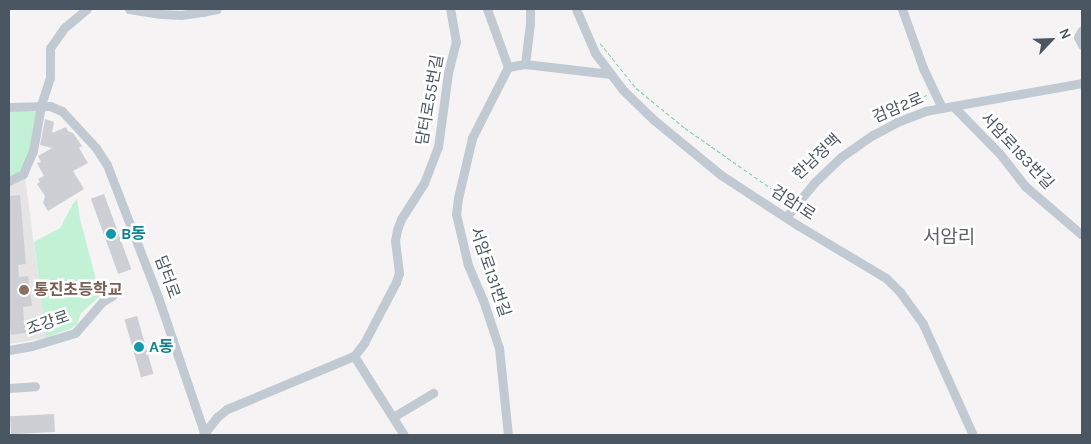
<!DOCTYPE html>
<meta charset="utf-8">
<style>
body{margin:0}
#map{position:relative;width:1091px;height:444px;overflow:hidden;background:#f5f3f3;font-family:Karla,"Noto Sans KR",sans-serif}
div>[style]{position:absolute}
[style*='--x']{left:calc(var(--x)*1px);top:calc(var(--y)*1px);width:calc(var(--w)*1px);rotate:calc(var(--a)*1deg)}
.education>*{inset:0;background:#e6e4e5}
.green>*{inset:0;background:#c3f1d5}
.building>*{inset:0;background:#cdcfd5;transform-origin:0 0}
.path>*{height:1px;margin-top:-0.5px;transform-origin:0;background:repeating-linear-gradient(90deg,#7ad0a6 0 4px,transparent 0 6.5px)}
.minor>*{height:9px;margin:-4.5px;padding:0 4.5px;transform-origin:4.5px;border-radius:4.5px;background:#c1cad2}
.dots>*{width:14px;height:14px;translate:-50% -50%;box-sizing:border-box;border:2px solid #fff;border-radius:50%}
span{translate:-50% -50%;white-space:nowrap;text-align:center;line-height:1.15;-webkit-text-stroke:5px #fff;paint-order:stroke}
.street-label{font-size:16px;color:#4a5661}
.culture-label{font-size:16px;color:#0d838f;font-weight:700}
.left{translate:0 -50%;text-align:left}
.education-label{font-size:16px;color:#785e54;font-weight:700}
.quarter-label{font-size:19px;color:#5f6368}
.frame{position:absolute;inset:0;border:10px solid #4a5661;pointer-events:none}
.north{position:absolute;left:1026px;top:15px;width:50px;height:50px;-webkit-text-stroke:4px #fff;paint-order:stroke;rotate:66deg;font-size:14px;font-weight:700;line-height:20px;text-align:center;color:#4a5661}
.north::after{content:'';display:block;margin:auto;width:18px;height:22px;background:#4a5661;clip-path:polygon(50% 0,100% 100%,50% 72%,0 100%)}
</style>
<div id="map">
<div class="education">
<div style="clip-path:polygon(25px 176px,46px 338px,9px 344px,9px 185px)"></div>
</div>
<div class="green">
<div style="clip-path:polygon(9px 112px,36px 112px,28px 160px,18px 173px,9px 177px)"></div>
<div style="clip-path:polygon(77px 199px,80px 219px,99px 291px,99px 297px,81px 313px,77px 324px,72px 328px,46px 338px,34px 242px,60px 228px,73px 204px)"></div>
</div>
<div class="building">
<div style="clip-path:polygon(45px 119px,54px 122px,52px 133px,66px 127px,68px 131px,73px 133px,82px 146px,79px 148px,88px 163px,73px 171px,84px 189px,48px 211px,43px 203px,45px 196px,37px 184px,40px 182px,38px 179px,44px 176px,37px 163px,41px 162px,38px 156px,52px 148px,40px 145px)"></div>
<div style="left:104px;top:194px;width:80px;height:14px;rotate:70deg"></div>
<div style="clip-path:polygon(20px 195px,26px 264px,18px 265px,19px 277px,28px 276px,32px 306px,23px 307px,24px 322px,30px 321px,32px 332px,11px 335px,9px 316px,9px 196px)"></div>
<div style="left:137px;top:316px;width:60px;height:13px;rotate:74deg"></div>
<div style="left:54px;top:414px;width:18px;height:44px;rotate:87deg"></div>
</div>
<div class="path">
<div style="--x:600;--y:43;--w:58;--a:51.3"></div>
<div style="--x:636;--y:88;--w:63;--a:39.2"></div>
<div style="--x:685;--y:128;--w:126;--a:35"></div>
<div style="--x:878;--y:122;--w:56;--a:-28.9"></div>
</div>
<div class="minor">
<div style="--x:129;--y:9;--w:32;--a:9"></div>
<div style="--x:161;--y:14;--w:20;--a:3"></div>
<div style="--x:181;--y:15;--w:21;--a:-8"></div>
<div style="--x:197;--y:9;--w:6;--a:31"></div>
<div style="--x:202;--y:12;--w:15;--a:-11"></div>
<div style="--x:487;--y:9;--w:62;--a:70.1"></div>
<div style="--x:508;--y:67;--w:17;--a:-10"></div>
<div style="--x:525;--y:64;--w:86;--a:6.7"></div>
<div style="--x:576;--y:9;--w:48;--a:66.6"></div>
<div style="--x:595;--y:53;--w:46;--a:52.9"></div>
<div style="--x:623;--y:90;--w:43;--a:44.1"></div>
<div style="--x:654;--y:120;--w:87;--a:39.4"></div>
<div style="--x:721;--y:175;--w:93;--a:33.2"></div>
<div style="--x:799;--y:226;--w:101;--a:30.9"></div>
<div style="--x:886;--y:278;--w:20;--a:45"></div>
<div style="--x:900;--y:292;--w:39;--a:54"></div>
<div style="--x:923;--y:324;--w:122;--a:65.8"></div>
<div style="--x:902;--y:9;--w:63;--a:70.4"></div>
<div style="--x:923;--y:68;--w:44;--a:64.6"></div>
<div style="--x:1082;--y:30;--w:8;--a:120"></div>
<div style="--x:1078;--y:37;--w:9;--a:63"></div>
<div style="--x:525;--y:64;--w:41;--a:-83"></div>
<div style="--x:530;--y:23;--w:14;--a:-90"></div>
<div style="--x:508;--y:67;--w:80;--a:116.9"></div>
<div style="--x:472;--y:138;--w:62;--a:103.1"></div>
<div style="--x:458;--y:198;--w:16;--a:97"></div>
<div style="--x:456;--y:214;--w:52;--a:76.8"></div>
<div style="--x:468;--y:265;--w:38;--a:67"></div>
<div style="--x:483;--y:300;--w:51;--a:71.6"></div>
<div style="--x:499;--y:348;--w:87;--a:84.1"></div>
<div style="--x:953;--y:106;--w:67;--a:45.6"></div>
<div style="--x:1000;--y:154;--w:41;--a:52"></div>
<div style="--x:1025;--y:186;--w:75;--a:40.7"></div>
<div style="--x:9;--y:107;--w:41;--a:-1.4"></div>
<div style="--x:50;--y:106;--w:13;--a:23"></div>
<div style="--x:62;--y:111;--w:50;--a:47.4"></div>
<div style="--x:96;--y:148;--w:20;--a:57"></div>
<div style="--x:107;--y:165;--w:142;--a:68.9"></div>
<div style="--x:158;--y:297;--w:146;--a:71.2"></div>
<div style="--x:9;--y:181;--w:16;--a:-27"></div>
<div style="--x:23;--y:174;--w:25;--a:-67"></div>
<div style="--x:33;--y:151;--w:47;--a:-80.1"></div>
<div style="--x:41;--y:105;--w:28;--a:-72"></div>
<div style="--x:50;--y:78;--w:30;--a:-90"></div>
<div style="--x:50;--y:48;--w:24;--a:-55"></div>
<div style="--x:64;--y:28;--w:30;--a:-40"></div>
<div style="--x:786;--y:217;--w:44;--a:-50.5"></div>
<div style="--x:814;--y:183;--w:37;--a:-44"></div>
<div style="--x:841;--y:157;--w:39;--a:-35"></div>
<div style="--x:873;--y:135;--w:27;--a:-28"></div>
<div style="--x:897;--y:122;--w:30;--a:-21"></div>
<div style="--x:925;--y:111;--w:159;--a:-10.1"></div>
<div style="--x:9;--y:350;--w:23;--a:-10"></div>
<div style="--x:32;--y:346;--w:45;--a:-16.8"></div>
<div style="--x:75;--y:333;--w:41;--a:-48.9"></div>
<div style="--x:102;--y:302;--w:13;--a:-32"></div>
<div style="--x:354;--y:356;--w:93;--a:57.7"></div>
<div style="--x:9;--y:388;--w:26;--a:-4"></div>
<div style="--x:393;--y:417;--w:47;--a:-31"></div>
<div style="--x:203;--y:435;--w:23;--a:-52"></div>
<div style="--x:217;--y:417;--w:13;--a:-39"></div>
<div style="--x:227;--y:409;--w:138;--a:-22.7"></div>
<div style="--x:354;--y:356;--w:16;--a:-52"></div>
<div style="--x:364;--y:343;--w:69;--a:-62.3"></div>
<div style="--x:396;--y:282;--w:9;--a:-72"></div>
<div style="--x:399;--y:273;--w:32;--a:-97"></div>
<div style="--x:395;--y:241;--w:11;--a:-80"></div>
<div style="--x:397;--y:230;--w:12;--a:-70"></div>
<div style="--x:401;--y:219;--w:43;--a:-57.4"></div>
<div style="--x:424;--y:183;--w:39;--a:-69"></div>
<div style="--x:438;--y:147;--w:75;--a:-82.3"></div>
<div style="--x:448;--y:73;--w:32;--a:-76"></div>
<div style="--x:456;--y:42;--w:34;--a:-100"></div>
</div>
<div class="dots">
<div style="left:111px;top:234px;background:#0f9aa8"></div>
<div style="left:24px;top:290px;background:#8d6e63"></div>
<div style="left:139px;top:347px;background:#0f9aa8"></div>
</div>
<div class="street-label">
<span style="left:430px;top:100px;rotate:-80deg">담터로55번길</span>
<span style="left:898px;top:108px;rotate:-23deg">검암2로</span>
<span style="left:1017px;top:151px;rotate:47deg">서암로183번길</span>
<span style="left:817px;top:157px;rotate:-43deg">한남정맥</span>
<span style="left:793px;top:203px;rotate:33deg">검암1로</span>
<span style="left:490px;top:272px;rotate:71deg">서암로131번길</span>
<span style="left:167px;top:277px;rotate:70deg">담터로</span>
<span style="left:48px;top:323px;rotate:-19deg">조강로</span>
</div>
<div class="culture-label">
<span class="left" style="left:121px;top:234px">B동</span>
<span class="left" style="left:149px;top:347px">A동</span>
</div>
<div class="education-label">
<span class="left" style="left:34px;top:290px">통진초등학교</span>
</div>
<div class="quarter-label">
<span style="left:949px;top:238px">서암리</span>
</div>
<div class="frame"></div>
<div class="north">N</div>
</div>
